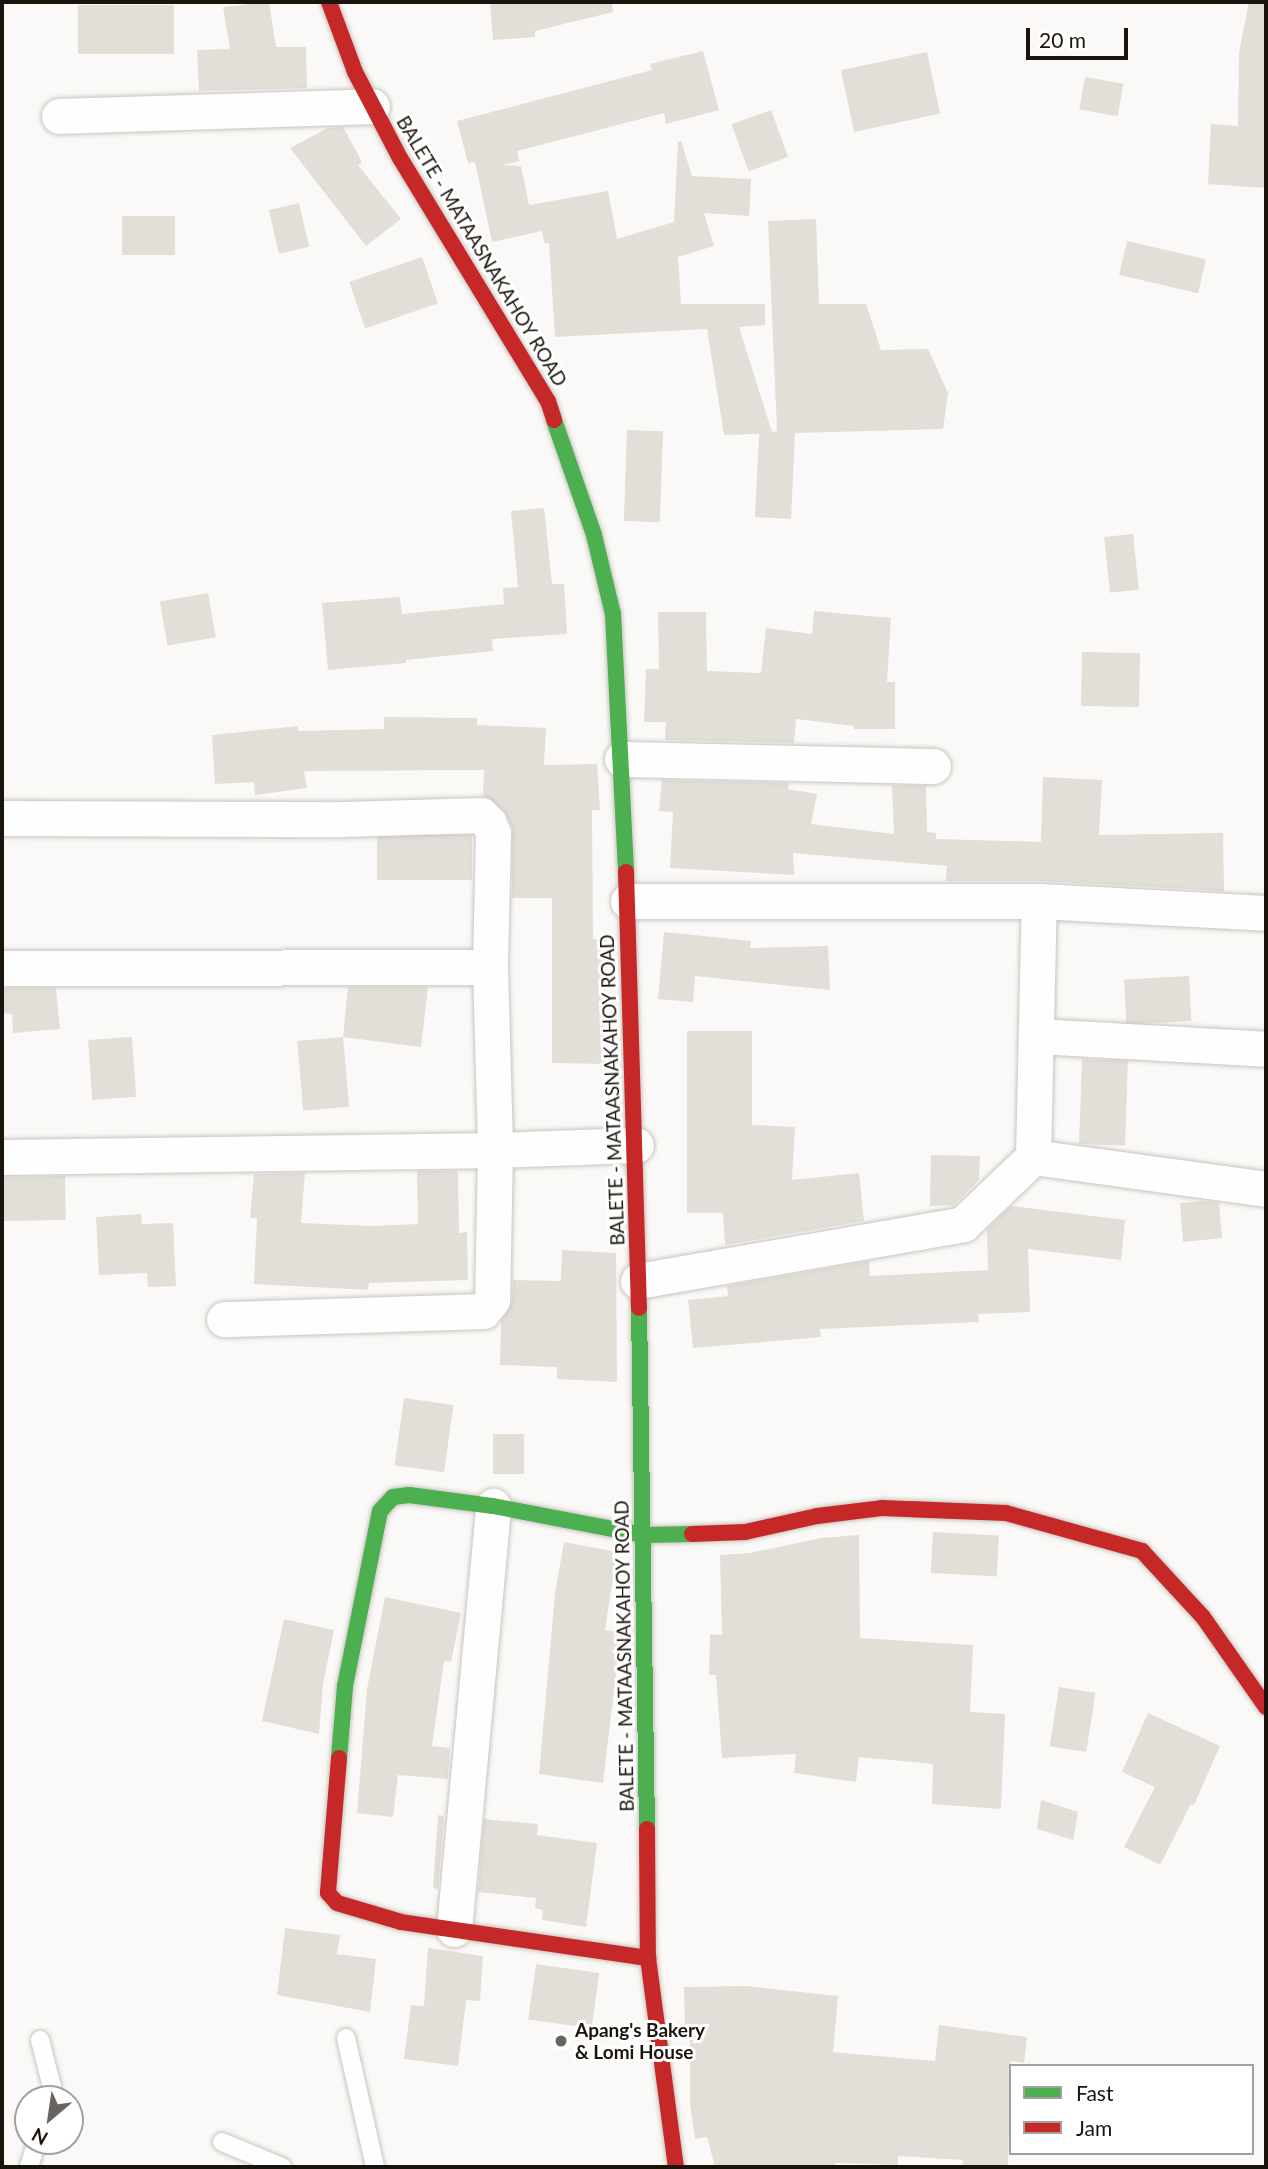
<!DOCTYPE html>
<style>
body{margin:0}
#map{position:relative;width:1268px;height:2169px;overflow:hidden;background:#fbf9f7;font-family:Lato,sans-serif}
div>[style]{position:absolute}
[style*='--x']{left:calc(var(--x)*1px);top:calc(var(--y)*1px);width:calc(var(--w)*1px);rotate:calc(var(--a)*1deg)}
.building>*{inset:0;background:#e2dfd9;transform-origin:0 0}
.roads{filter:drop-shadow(0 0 2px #c8c5bf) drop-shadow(0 0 2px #c8c5bf)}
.lane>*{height:18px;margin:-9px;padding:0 9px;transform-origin:9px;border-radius:9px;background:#fefefe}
.street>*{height:35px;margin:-17.5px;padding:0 17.5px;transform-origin:17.5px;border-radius:17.5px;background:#fefefe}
.fast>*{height:16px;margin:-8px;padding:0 8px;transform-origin:8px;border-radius:8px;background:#4caf50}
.jam>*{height:16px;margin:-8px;padding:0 8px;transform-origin:8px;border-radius:8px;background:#c62828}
.dots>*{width:19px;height:19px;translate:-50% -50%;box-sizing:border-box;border:4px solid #fff;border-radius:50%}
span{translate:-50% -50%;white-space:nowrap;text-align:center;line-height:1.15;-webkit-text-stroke:6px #fff;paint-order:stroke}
.street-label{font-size:19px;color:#1a140c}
.poi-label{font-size:19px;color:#1a140c;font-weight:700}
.left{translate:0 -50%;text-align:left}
.frame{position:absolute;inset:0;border:4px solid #1a140c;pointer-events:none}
.legend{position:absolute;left:1009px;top:2064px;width:245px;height:91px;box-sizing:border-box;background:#fff;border:2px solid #a3a19e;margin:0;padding:9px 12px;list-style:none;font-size:21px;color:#1a140c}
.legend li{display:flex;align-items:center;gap:14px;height:35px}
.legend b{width:35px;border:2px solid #a3a19e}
.north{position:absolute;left:14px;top:2085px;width:70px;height:70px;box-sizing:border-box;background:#fff;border:2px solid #a3a19e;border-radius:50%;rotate:209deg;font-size:19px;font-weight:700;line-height:28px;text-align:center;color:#1a140c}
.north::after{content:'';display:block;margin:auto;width:24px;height:32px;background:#69645e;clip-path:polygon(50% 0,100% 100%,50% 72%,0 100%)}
.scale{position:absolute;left:1026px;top:28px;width:102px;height:32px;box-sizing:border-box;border:4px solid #1a140c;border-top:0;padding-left:9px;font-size:21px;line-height:24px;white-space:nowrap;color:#1a140c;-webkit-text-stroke:5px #fff;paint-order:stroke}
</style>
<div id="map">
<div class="building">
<div style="clip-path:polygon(269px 2px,276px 47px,306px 47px,307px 88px,199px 91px,197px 50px,230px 49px,223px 7px)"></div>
<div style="clip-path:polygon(490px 2px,612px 2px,613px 12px,535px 31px,535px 37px,493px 40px)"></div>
<div style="clip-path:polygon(1249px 2px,1266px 2px,1266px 188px,1208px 184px,1211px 124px,1238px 126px,1239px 52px)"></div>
<div style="left:78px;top:5px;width:96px;height:49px"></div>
<div style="clip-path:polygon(703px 51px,719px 110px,666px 124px,664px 113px,517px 151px,519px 161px,503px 165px,521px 166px,529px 205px,608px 191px,617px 239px,674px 222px,678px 142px,681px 141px,692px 176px,751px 179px,749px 216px,704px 213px,714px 246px,678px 257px,681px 304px,765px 304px,765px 325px,739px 327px,772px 432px,777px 431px,768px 221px,816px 219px,819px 304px,866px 304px,881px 350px,928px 349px,948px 393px,943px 429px,795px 433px,791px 519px,755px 517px,759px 434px,724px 435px,707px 329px,555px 337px,549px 243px,544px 243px,542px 231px,492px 242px,475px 162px,468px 163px,457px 121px,652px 70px,650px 64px)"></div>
<div style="left:927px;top:52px;width:63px;height:88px;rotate:78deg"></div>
<div style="left:1085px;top:77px;width:39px;height:33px;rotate:10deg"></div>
<div style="left:771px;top:110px;width:50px;height:42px;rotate:70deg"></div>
<div style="clip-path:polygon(343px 127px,362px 162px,358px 165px,401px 219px,366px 246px,290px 148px,328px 128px)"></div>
<div style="left:299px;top:203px;width:45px;height:31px;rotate:77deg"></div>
<div style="left:122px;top:216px;width:53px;height:39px"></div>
<div style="left:1127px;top:241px;width:81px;height:35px;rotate:13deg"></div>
<div style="left:422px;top:257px;width:49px;height:77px;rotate:71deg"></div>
<div style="left:627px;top:430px;width:36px;height:91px;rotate:2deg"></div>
<div style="clip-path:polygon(544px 508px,552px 584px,564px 584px,567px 634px,492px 639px,493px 651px,406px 660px,406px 663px,328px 670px,322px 603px,400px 597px,402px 614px,504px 604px,503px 588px,518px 587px,511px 511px)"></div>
<div style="left:1133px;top:534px;width:56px;height:29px;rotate:84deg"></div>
<div style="left:208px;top:593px;width:45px;height:49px;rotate:80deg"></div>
<div style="clip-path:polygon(814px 611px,891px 618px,887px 682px,895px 682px,895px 729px,854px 729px,854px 726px,796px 719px,794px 743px,665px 740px,666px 722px,644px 722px,646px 669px,659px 669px,658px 612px,706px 612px,707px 671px,761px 673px,766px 628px,812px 634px)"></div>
<div style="left:1082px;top:652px;width:58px;height:54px;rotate:1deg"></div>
<div style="clip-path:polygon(384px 717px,477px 718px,477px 725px,546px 728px,544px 765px,597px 764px,600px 810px,592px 810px,593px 939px,606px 939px,605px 1064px,552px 1063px,552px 898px,512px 898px,512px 826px,503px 809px,483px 795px,484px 770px,304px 771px,307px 788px,255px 795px,254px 782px,215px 784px,212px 735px,298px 726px,298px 731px,384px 729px)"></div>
<div style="clip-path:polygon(1043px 777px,1102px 780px,1099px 835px,1223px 833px,1224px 891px,1040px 881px,946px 881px,947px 866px,793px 853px,794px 875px,670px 868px,673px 812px,659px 811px,662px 780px,789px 783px,788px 789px,817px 794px,811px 824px,894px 834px,892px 785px,926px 786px,927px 832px,936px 833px,936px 839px,1041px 842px)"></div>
<div style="left:472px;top:835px;width:45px;height:95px;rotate:90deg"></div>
<div style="clip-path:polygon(664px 932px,751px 941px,750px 948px,828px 946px,830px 990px,695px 976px,693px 1002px,658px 999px)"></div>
<div style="left:1189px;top:976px;width:45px;height:65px;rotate:87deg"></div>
<div style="clip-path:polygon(348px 987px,428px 987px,421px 1047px,343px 1037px)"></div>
<div style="clip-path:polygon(2px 988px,56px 988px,60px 1029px,13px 1033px,12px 1014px,2px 1013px)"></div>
<div style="clip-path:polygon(687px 1031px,752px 1031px,752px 1125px,795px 1127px,792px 1180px,859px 1173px,864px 1221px,725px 1245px,723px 1213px,687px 1213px)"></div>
<div style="left:132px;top:1037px;width:60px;height:44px;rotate:86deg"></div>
<div style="left:343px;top:1037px;width:70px;height:46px;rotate:85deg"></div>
<div style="left:1082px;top:1059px;width:46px;height:85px;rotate:2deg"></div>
<div style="clip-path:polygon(931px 1155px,980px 1156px,979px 1180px,954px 1205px,930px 1206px)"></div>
<div style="clip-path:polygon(417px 1171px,458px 1171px,459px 1233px,467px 1232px,468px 1280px,369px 1283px,368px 1290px,254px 1284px,257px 1218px,250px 1218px,254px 1174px,305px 1173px,301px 1223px,371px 1226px,418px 1224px)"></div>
<div style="left:65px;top:1176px;width:44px;height:63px;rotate:89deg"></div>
<div style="clip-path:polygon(1202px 1201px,1219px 1203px,1222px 1238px,1183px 1242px,1180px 1203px)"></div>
<div style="clip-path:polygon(1011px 1206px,1125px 1220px,1121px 1260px,1028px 1249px,1030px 1312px,978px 1314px,979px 1322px,820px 1329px,821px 1337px,693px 1348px,688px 1300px,728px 1296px,727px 1286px,869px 1261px,870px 1276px,988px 1270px,987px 1229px)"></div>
<div style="clip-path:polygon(141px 1214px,142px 1224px,173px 1223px,176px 1286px,148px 1287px,147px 1273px,99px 1275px,96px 1217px)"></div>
<div style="clip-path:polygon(562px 1250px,616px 1253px,617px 1382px,557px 1379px,557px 1367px,500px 1365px,501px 1321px,512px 1301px,513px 1280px,561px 1281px)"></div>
<div style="left:404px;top:1398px;width:50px;height:68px;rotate:8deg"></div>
<div style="left:493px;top:1434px;width:31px;height:40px"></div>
<div style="left:933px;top:1532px;width:66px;height:41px;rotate:3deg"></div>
<div style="clip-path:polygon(859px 1535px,860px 1638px,973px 1645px,970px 1712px,1005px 1714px,1001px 1809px,932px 1804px,933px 1764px,859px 1757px,856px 1782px,794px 1773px,796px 1754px,722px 1758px,716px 1675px,709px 1675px,710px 1634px,722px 1635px,720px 1555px,750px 1553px,821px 1538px)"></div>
<div style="clip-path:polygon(564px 1542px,617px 1552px,605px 1630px,621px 1632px,603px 1783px,539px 1774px,555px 1593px)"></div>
<div style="clip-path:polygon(385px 1597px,461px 1613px,451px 1662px,444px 1661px,432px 1746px,450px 1748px,448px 1779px,398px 1775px,393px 1817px,357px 1813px,367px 1689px)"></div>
<div style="clip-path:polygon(284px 1619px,334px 1630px,323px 1684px,319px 1734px,262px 1721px)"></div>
<div style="left:1059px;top:1687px;width:37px;height:60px;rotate:9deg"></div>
<div style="clip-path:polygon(1148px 1713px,1220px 1746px,1194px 1805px,1191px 1804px,1160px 1865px,1124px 1847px,1155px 1787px,1122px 1772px)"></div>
<div style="clip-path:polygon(1041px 1800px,1078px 1812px,1073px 1840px,1037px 1829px)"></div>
<div style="clip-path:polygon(438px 1815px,444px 1816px,438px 1889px,433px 1888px)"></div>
<div style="clip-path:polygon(484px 1819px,538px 1824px,537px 1835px,597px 1843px,586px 1927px,542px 1920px,543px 1910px,535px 1908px,536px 1898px,478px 1892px)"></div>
<div style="clip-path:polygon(285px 1928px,340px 1935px,337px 1954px,376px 1959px,370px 2012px,277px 1995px)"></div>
<div style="clip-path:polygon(428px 1948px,483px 1956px,480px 2001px,466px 2000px,458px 2066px,404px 2059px,411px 2005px,424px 2006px)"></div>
<div style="left:536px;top:1964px;width:64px;height:56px;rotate:8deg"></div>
<div style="clip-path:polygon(746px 1986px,838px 1996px,833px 2052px,935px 2061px,939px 2025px,1027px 2037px,1024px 2063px,1011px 2061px,1008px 2167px,962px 2167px,963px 2160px,898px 2156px,898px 2165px,835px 2163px,836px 2167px,715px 2167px,707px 2137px,695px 2139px,690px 2104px,690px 2032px,685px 2032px,684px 1987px)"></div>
</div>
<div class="roads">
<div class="lane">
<div style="--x:346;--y:2038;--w:132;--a:77.3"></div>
<div style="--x:40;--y:2040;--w:49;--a:75.7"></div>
<div style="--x:52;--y:2087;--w:12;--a:99"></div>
<div style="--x:222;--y:2142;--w:65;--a:22.6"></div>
<div style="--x:29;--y:2167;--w:27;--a:-73"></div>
</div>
<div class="street">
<div style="--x:59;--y:116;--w:313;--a:-1.8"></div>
<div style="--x:622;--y:759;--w:311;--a:1.3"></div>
<div style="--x:2;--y:818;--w:341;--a:0.2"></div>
<div style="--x:343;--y:819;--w:138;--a:-1.7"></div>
<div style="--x:481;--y:815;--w:11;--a:45"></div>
<div style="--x:489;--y:823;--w:11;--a:68"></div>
<div style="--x:493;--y:833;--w:134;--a:91.3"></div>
<div style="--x:490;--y:967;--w:183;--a:88.4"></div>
<div style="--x:495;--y:1150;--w:150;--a:91.1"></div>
<div style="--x:492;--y:1300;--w:14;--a:129"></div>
<div style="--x:483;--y:1311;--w:259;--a:178.2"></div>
<div style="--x:628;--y:901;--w:411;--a:0"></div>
<div style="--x:1039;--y:901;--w:227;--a:3"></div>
<div style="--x:2;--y:968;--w:488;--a:-0.1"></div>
<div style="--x:1037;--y:1036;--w:229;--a:3.2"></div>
<div style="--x:2;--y:1157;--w:493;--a:-0.8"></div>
<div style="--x:495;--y:1150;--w:141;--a:-2"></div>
<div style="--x:1033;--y:1157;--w:256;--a:-88.7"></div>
<div style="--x:638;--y:1281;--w:330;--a:-9.9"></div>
<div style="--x:963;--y:1224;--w:97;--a:-43.7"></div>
<div style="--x:1033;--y:1157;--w:235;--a:7.8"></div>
<div style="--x:454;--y:1929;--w:425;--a:-84.7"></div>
</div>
<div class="fast">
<div style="--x:554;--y:420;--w:122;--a:70.8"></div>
<div style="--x:594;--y:535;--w:81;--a:76.5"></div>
<div style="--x:613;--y:614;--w:258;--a:87.1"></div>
<div style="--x:639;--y:1308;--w:521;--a:89.12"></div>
<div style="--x:339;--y:1758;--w:72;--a:-85.2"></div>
<div style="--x:345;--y:1686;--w:178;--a:-78.7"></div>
<div style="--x:380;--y:1511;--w:19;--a:-47"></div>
<div style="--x:393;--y:1497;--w:16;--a:-7"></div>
<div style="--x:409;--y:1495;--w:85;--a:7.5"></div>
<div style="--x:493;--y:1506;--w:154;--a:10.9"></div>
<div style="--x:644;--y:1535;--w:48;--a:-1.2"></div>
</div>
<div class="jam">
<div style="--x:329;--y:2;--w:75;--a:69.6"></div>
<div style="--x:355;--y:72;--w:97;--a:62.4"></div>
<div style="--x:400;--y:158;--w:285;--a:58.7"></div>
<div style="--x:548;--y:401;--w:20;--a:72"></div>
<div style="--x:626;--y:872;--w:436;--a:88.3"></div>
<div style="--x:692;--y:1534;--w:53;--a:-2.2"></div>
<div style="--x:745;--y:1532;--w:74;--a:-12.5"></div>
<div style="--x:817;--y:1516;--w:65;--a:-7"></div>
<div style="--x:882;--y:1508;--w:124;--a:2.3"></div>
<div style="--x:1006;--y:1513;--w:141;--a:15.6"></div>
<div style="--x:1142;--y:1551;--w:90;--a:47.3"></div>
<div style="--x:1203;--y:1617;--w:110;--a:55"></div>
<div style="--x:339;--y:1758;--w:135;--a:94.7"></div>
<div style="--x:328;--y:1893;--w:13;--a:48"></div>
<div style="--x:337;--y:1903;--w:67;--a:16.5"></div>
<div style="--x:401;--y:1922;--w:250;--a:8.3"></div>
<div style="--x:647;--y:1829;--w:129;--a:89.6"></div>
<div style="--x:648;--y:1958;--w:211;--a:82.4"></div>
</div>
</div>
<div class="dots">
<div style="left:561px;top:2041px;background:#69645e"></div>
</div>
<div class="street-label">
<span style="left:482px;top:251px;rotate:59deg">BALETE - MATAASNAKAHOY ROAD</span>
<span style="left:612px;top:1090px;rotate:-92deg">BALETE - MATAASNAKAHOY ROAD</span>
<span style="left:624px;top:1656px;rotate:-91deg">BALETE - MATAASNAKAHOY ROAD</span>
</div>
<div class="poi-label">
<span class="left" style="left:575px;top:2041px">Apang's Bakery<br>&amp; Lomi House</span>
</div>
<div class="frame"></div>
<ul class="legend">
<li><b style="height:9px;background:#4caf50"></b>Fast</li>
<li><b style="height:9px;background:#c62828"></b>Jam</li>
</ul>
<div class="north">N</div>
<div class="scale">20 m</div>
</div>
